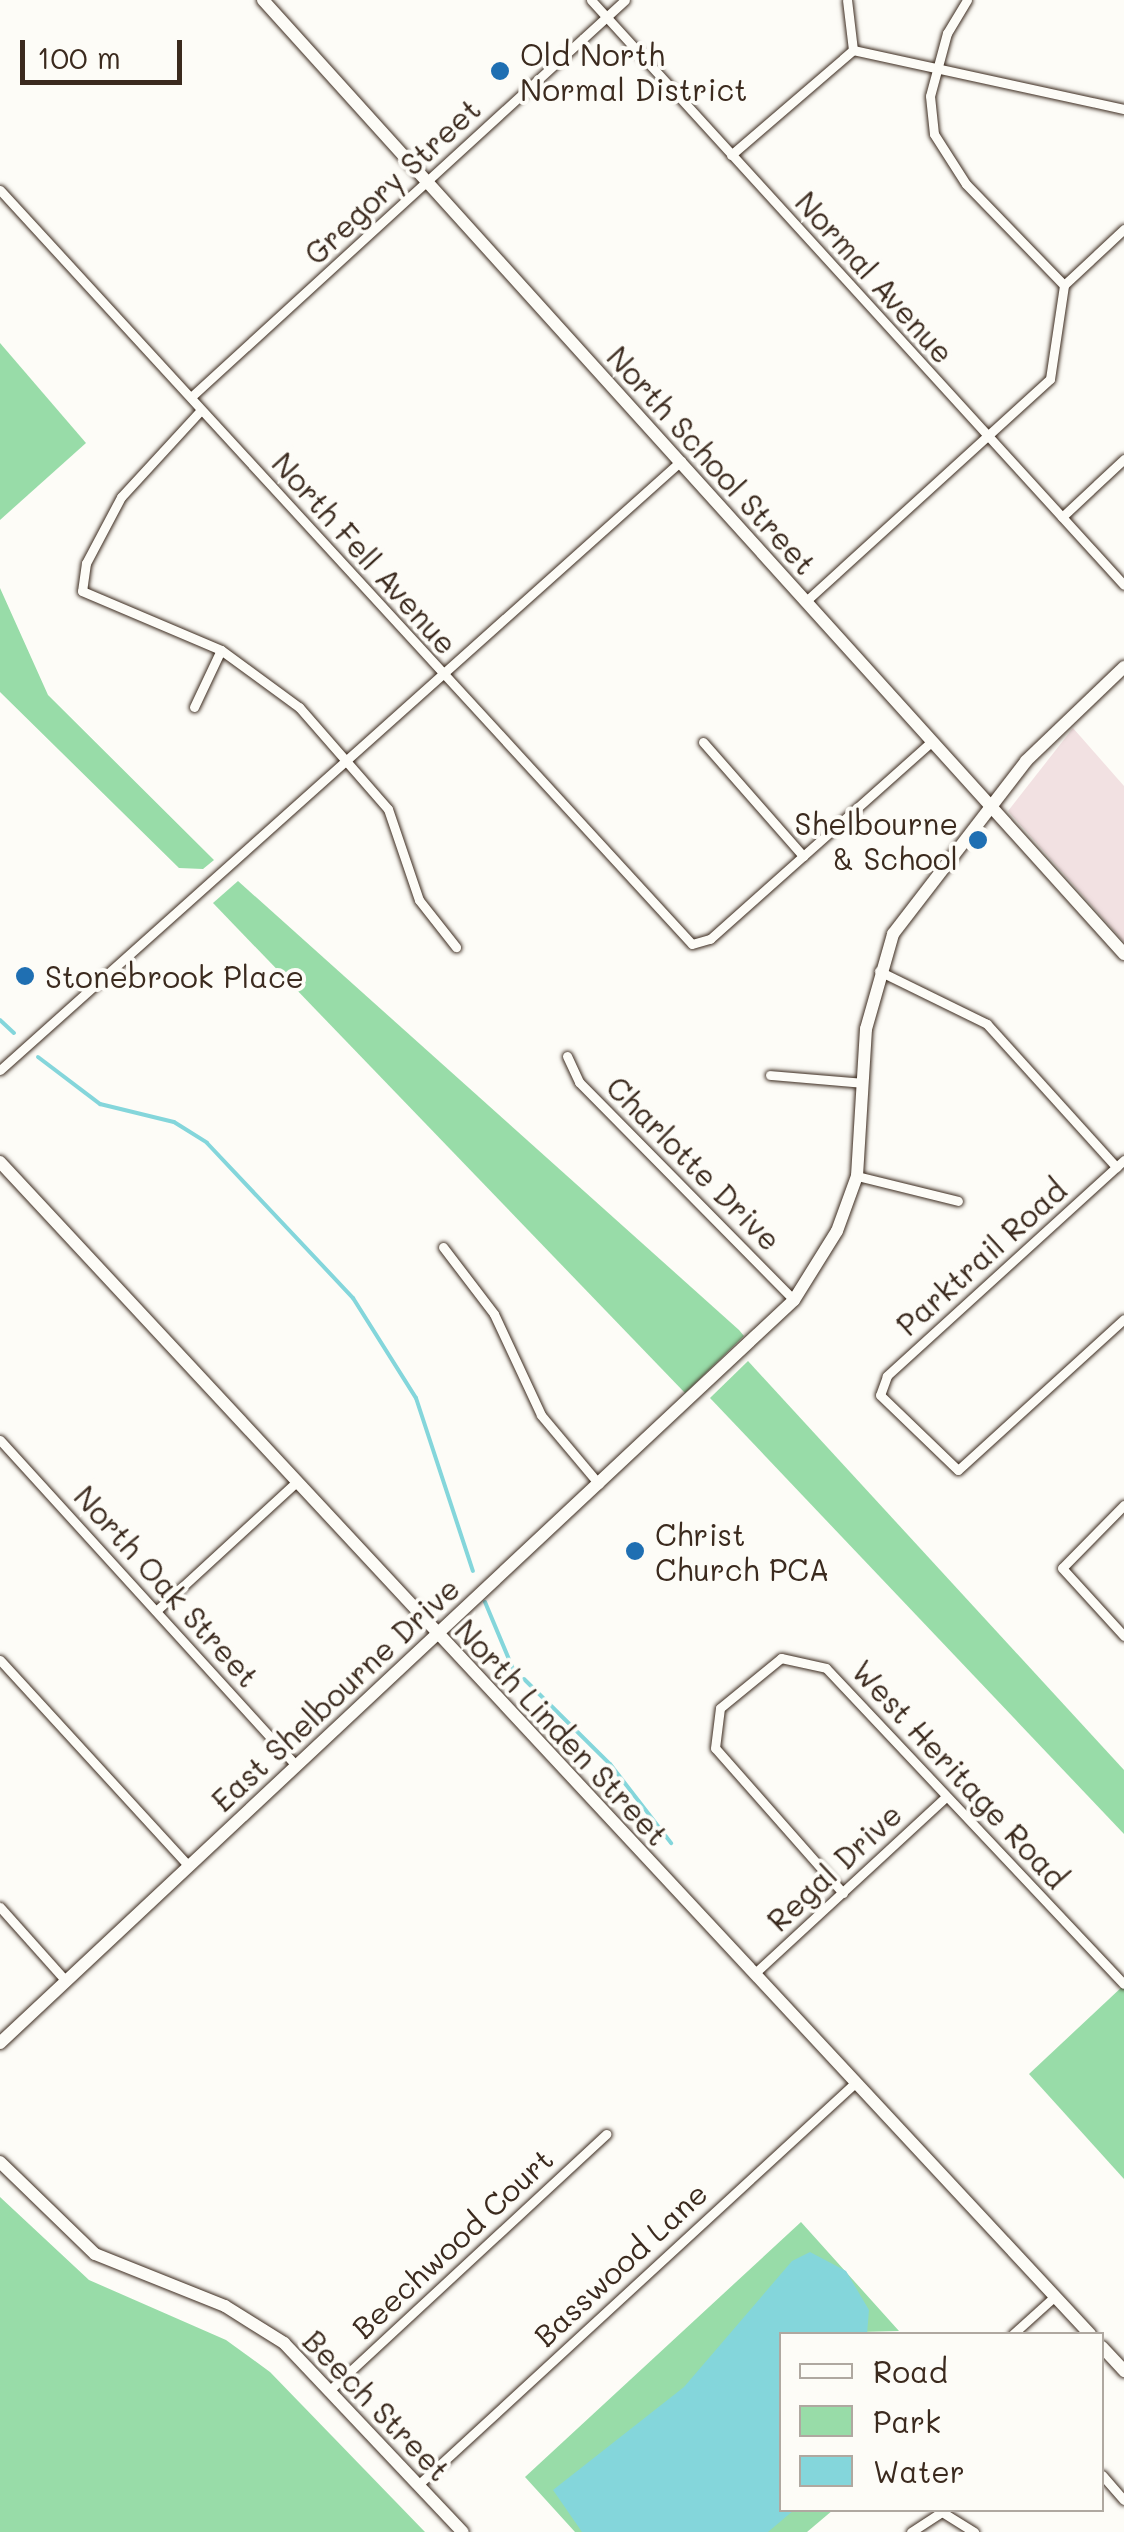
<!DOCTYPE html>
<style>
body{margin:0}
#map{position:relative;width:1124px;height:2532px;overflow:hidden;background:#fdfcf7;font-family:Mali,sans-serif}
div>[style]{position:absolute}
[style*='--x']{left:calc(var(--x)*1px);top:calc(var(--y)*1px);width:calc(var(--w)*1px);rotate:calc(var(--a)*1deg)}
.built>*{inset:0;background:#f2e1e2}
.green>*{inset:0;background:#98dca8}
.water>*{inset:0;background:#84d6db}
.stream>*{height:4px;margin:-2px;padding:0 2px;transform-origin:2px;border-radius:2px;background:#84d6db}
.roads{filter:drop-shadow(0 0 2px #3b2a1e) drop-shadow(0 0 2px #3b2a1e)}
.street>*{height:9px;margin:-4.5px;padding:0 4.5px;transform-origin:4.5px;border-radius:4.5px;background:#fdfcf7}
.secondary>*{height:12px;margin:-6px;padding:0 6px;transform-origin:6px;border-radius:6px;background:#fdfcf7}
.dots>*{width:28px;height:28px;translate:-50% -50%;box-sizing:border-box;border:5px solid #fdfcf7;border-radius:50%}
span{translate:-50% -50%;white-space:nowrap;text-align:center;line-height:1.15;-webkit-text-stroke:8px #fdfcf7;paint-order:stroke}
.poi-label{font-size:30px;color:#3b2a1e}
.left{translate:0 -50%;text-align:left}
.right{translate:-100% -50%;text-align:right}
.street-label{font-size:30px;color:#3b2a1e}
.legend{position:absolute;left:779px;top:2332px;width:325px;height:180px;box-sizing:border-box;background:#fdfcf7;border:2px solid #afa8a0;margin:0;padding:12px 18px;list-style:none;font-size:30px;color:#3b2a1e}
.legend li{display:flex;align-items:center;gap:20px;height:50px}
.legend b{width:50px;border:2px solid #afa8a0}
.scale{position:absolute;left:20px;top:40px;width:162px;height:45px;box-sizing:border-box;border:5px solid #3b2a1e;border-top:0;padding-left:12px;font-size:30px;line-height:35px;white-space:nowrap;color:#3b2a1e;-webkit-text-stroke:8px #fdfcf7;paint-order:stroke}
</style>
<div id="map">
<div class="built">
<div style="clip-path:polygon(1073px 728px,1124px 786px,1124px 942px,1008px 811px)"></div>
</div>
<div class="green">
<div style="clip-path:polygon(0 343px,86px 443px,0 520px)"></div>
<div style="clip-path:polygon(0 588px,48px 695px,214px 860px,203px 869px,179px 868px,0 692px)"></div>
<div style="clip-path:polygon(238px 881px,739px 1330px,744px 1336px,685px 1393px,213px 903px)"></div>
<div style="clip-path:polygon(748px 1361px,1124px 1770px,1124px 1834px,710px 1398px)"></div>
<div style="clip-path:polygon(1124px 1985px,1124px 2179px,1029px 2074px)"></div>
<div style="clip-path:polygon(0 2197px,89px 2280px,226px 2340px,270px 2372px,425px 2532px,0 2532px)"></div>
<div style="clip-path:polygon(801px 2222px,899px 2331px,782px 2334px,782px 2510px,833px 2510px,807px 2532px,575px 2532px,525px 2477px)"></div>
</div>
<div class="water">
<div style="clip-path:polygon(810px 2252px,846px 2271px,869px 2310px,867px 2334px,782px 2334px,782px 2510px,794px 2510px,768px 2532px,582px 2532px,553px 2490px,684px 2387px,792px 2261px)"></div>
</div>
<div class="stream">
<div style="--x:0;--y:1020;--w:19;--a:43"></div>
<div style="--x:38;--y:1057;--w:78;--a:37.2"></div>
<div style="--x:100;--y:1104;--w:76;--a:13.7"></div>
<div style="--x:174;--y:1122;--w:39;--a:32"></div>
<div style="--x:207;--y:1143;--w:213;--a:46.7"></div>
<div style="--x:353;--y:1298;--w:118;--a:57.8"></div>
<div style="--x:416;--y:1398;--w:182;--a:71.8"></div>
<div style="--x:485;--y:1602;--w:73;--a:67.3"></div>
<div style="--x:524;--y:1679;--w:121;--a:44.7"></div>
<div style="--x:610;--y:1764;--w:100;--a:52.3"></div>
</div>
<div class="roads">
<div class="street">
<div style="--x:591;--y:0;--w:791;--a:47.66"></div>
<div style="--x:967;--y:0;--w:39;--a:121"></div>
<div style="--x:947;--y:33;--w:65;--a:105.1"></div>
<div style="--x:930;--y:96;--w:38;--a:84"></div>
<div style="--x:934;--y:134;--w:59;--a:57.4"></div>
<div style="--x:966;--y:184;--w:141;--a:45.9"></div>
<div style="--x:853;--y:50;--w:277;--a:12.3"></div>
<div style="--x:731;--y:155;--w:161;--a:-40.7"></div>
<div style="--x:853;--y:50;--w:50;--a:-96.8"></div>
<div style="--x:0;--y:190;--w:1023;--a:47.46"></div>
<div style="--x:692;--y:944;--w:19;--a:-16"></div>
<div style="--x:710;--y:939;--w:297;--a:-41.7"></div>
<div style="--x:191;--y:397;--w:588;--a:-42.45"></div>
<div style="--x:201;--y:410;--w:118;--a:132.6"></div>
<div style="--x:121;--y:497;--w:75;--a:117.9"></div>
<div style="--x:86;--y:563;--w:28;--a:98"></div>
<div style="--x:82;--y:591;--w:151;--a:23"></div>
<div style="--x:221;--y:650;--w:97;--a:36.2"></div>
<div style="--x:299;--y:707;--w:135;--a:48.9"></div>
<div style="--x:388;--y:809;--w:96;--a:71.2"></div>
<div style="--x:419;--y:900;--w:60;--a:51.8"></div>
<div style="--x:1062;--y:517;--w:85;--a:-43.1"></div>
<div style="--x:806;--y:601;--w:330;--a:-42.3"></div>
<div style="--x:1050;--y:379;--w:95;--a:-81.5"></div>
<div style="--x:1064;--y:285;--w:82;--a:-43"></div>
<div style="--x:194;--y:707;--w:63;--a:-64.7"></div>
<div style="--x:703;--y:742;--w:152;--a:48.7"></div>
<div style="--x:879;--y:971;--w:120;--a:26.1"></div>
<div style="--x:987;--y:1024;--w:193;--a:47.9"></div>
<div style="--x:567;--y:1056;--w:29;--a:65"></div>
<div style="--x:579;--y:1082;--w:306;--a:45.4"></div>
<div style="--x:0;--y:1070;--w:914;--a:-41.81"></div>
<div style="--x:770;--y:1075;--w:93;--a:4.9"></div>
<div style="--x:1124;--y:1160;--w:321;--a:137.7"></div>
<div style="--x:887;--y:1376;--w:20;--a:110"></div>
<div style="--x:880;--y:1395;--w:108;--a:43.9"></div>
<div style="--x:958;--y:1470;--w:224;--a:-42.3"></div>
<div style="--x:857;--y:1176;--w:104;--a:13.9"></div>
<div style="--x:443;--y:1247;--w:84;--a:52.7"></div>
<div style="--x:494;--y:1314;--w:111;--a:65"></div>
<div style="--x:541;--y:1415;--w:90;--a:50"></div>
<div style="--x:0;--y:1440;--w:440;--a:47.7"></div>
<div style="--x:1124;--y:1505;--w:88;--a:134.5"></div>
<div style="--x:1062;--y:1568;--w:92;--a:47.6"></div>
<div style="--x:156;--y:1611;--w:189;--a:-42.6"></div>
<div style="--x:0;--y:1660;--w:277;--a:47.5"></div>
<div style="--x:843;--y:1893;--w:193;--a:-131.4"></div>
<div style="--x:715;--y:1748;--w:40;--a:-82.9"></div>
<div style="--x:720;--y:1708;--w:79;--a:-39.3"></div>
<div style="--x:781;--y:1658;--w:46;--a:12.5"></div>
<div style="--x:826;--y:1668;--w:434;--a:46.7"></div>
<div style="--x:0;--y:1907;--w:99;--a:48.3"></div>
<div style="--x:755;--y:1973;--w:260;--a:-42.7"></div>
<div style="--x:1013;--y:2334;--w:57;--a:-42.1"></div>
<div style="--x:332;--y:2388;--w:374;--a:-42.8"></div>
<div style="--x:1102;--y:2475;--w:33;--a:49"></div>
<div style="--x:419;--y:2484;--w:594;--a:-42.61"></div>
<div style="--x:911;--y:2532;--w:37;--a:-33"></div>
<div style="--x:942;--y:2512;--w:38;--a:32"></div>
</div>
<div class="secondary">
<div style="--x:263;--y:0;--w:1285;--a:47.93"></div>
<div style="--x:0;--y:1162;--w:1601;--a:47.08"></div>
<div style="--x:0;--y:2043;--w:1087;--a:-43.1"></div>
<div style="--x:794;--y:1300;--w:81;--a:-58.1"></div>
<div style="--x:837;--y:1231;--w:59;--a:-70"></div>
<div style="--x:857;--y:1176;--w:147;--a:-86.5"></div>
<div style="--x:866;--y:1029;--w:99;--a:-74.1"></div>
<div style="--x:893;--y:934;--w:218;--a:-52.4"></div>
<div style="--x:1026;--y:761;--w:136;--a:-43.8"></div>
<div style="--x:0;--y:2162;--w:132;--a:44.1"></div>
<div style="--x:95;--y:2254;--w:140;--a:21.8"></div>
<div style="--x:225;--y:2306;--w:70;--a:32.1"></div>
<div style="--x:284;--y:2343;--w:260;--a:46.6"></div>
<div style="--x:1102;--y:2347;--w:33;--a:47"></div>
</div>
</div>
<div class="dots">
<div style="left:500px;top:71px;background:#1f6fb2"></div>
<div style="left:978px;top:840px;background:#1f6fb2"></div>
<div style="left:25px;top:976px;background:#1f6fb2"></div>
<div style="left:635px;top:1551px;background:#1f6fb2"></div>
</div>
<div class="poi-label">
<span class="left" style="left:520px;top:71px">Old North<br>Normal District</span>
<span class="right" style="left:958px;top:840px">Shelbourne<br>&amp; School</span>
<span class="left" style="left:45px;top:976px">Stonebrook Place</span>
<span class="left" style="left:655px;top:1551px">Christ<br>Church PCA</span>
</div>
<div class="street-label">
<span style="left:392px;top:181px;rotate:-43deg">Gregory Street</span>
<span style="left:875px;top:277px;rotate:48deg">Normal Avenue</span>
<span style="left:712px;top:460px;rotate:48deg">North School Street</span>
<span style="left:365px;top:553px;rotate:48deg">North Fell Avenue</span>
<span style="left:694px;top:1163px;rotate:45deg">Charlotte Drive</span>
<span style="left:981px;top:1257px;rotate:-42deg">Parktrail Road</span>
<span style="left:167px;top:1586px;rotate:48deg">North Oak Street</span>
<span style="left:335px;top:1694px;rotate:-43deg">East Shelbourne Drive</span>
<span style="left:562px;top:1732px;rotate:47deg">North Linden Street</span>
<span style="left:960px;top:1774px;rotate:47deg">West Heritage Road</span>
<span style="left:834px;top:1867px;rotate:-43deg">Regal Drive</span>
<span style="left:452px;top:2243px;rotate:-43deg">Beechwood Court</span>
<span style="left:620px;top:2264px;rotate:-43deg">Basswood Lane</span>
<span style="left:377px;top:2405px;rotate:46deg">Beech Street</span>
</div>
<ul class="legend">
<li><b style="height:12px;background:#fdfcf7"></b>Road</li>
<li><b style="height:28px;background:#98dca8"></b>Park</li>
<li><b style="height:28px;background:#84d6db"></b>Water</li>
</ul>
<div class="scale">100 m</div>
</div>
